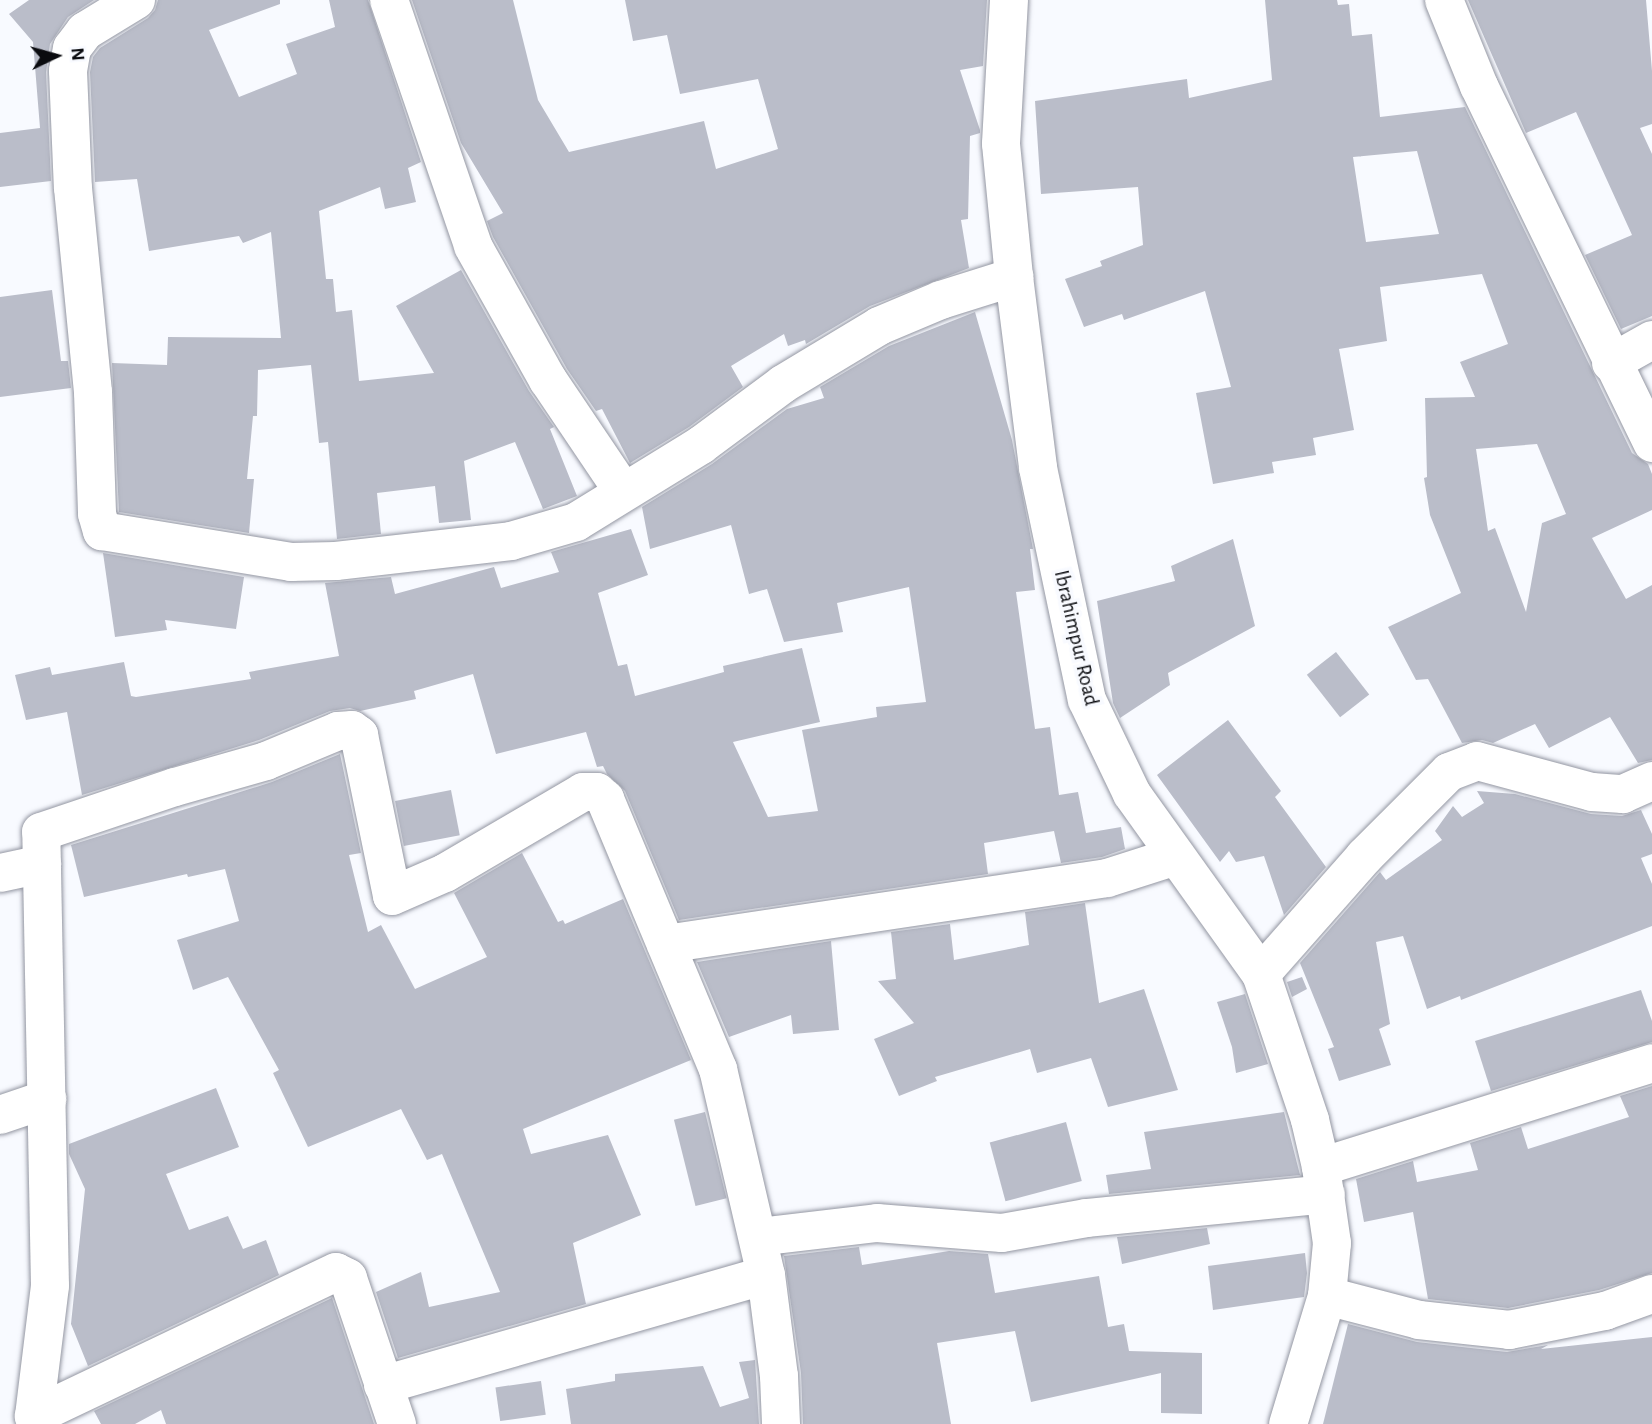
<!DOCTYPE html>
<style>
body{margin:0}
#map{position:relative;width:1652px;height:1424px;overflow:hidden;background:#f8faff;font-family:"Alegreya Sans",sans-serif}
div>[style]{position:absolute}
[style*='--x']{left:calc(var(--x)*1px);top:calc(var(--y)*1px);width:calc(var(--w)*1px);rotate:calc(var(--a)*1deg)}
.building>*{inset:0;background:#babdc9;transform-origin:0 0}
.roads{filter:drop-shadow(0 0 2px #9396a2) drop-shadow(0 0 2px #9396a2)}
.minor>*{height:38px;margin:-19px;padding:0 19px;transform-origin:19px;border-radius:19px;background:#fff}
span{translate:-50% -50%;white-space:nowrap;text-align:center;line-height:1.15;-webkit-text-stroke:7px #f8faff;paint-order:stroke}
.street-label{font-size:21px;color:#0a0b0f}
.north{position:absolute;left:21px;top:21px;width:70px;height:70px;-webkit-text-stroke:5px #f8faff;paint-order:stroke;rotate:85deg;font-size:19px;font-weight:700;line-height:28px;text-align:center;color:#0a0b0f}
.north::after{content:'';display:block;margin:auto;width:24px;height:32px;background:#0a0b0f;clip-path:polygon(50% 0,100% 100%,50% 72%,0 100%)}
</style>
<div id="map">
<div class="building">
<div style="clip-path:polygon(29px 0,94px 0,68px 17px,50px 44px,46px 72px,51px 181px,0 187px,0 133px,40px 128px,33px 42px,9px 14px)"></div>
<div style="clip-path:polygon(158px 0,280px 0,280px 4px,209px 30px,239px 97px,297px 74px,286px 44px,335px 27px,329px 0,368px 0,421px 162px,408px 168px,416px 202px,385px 209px,380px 187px,319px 211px,326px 279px,333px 279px,336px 312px,352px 310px,359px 381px,434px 373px,396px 306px,461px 270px,529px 391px,554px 427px,550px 429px,577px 496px,543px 509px,515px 442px,464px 461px,471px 520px,439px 523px,435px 486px,377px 493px,381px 534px,337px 539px,328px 442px,319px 443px,311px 365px,258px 370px,257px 416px,253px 416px,247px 479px,254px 479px,249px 533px,119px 512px,112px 363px,167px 365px,168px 337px,281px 338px,271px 232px,243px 243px,239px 236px,149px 251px,137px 179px,95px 182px,90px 72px,93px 57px,100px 48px,148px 18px,155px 10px)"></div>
<div style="clip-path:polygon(412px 0,513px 0,538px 100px,569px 152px,704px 121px,716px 169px,778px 149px,758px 79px,680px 94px,667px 35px,633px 41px,625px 0,987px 0,983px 66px,960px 70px,980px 130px,980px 133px,970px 136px,968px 219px,961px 220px,969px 268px,870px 306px,806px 344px,805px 340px,788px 346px,784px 334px,731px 366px,743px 387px,689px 427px,630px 463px,602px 409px,596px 411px,567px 369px,493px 237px,487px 221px,503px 213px,461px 143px)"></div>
<div style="clip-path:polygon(evenodd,1265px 0,1337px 0,1338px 5px,1349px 4px,1352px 36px,1372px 34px,1380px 117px,1465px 107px,1632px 453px,1648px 464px,1652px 474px,1652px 510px,1592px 538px,1626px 599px,1652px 585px,1652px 760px,1638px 763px,1610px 717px,1549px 748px,1535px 724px,1493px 743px,1482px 740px,1462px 743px,1428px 679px,1416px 680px,1388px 627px,1461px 593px,1430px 515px,1424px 478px,1427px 477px,1425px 398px,1475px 397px,1460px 362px,1508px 344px,1482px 274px,1380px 287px,1387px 341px,1339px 349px,1354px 430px,1313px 438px,1316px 455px,1272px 462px,1274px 473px,1213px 484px,1196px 393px,1231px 387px,1205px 291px,1124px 320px,1122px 314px,1084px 327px,1065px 279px,1102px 266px,1100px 261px,1143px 245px,1138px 187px,1041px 194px,1035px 101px,1187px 79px,1189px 98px,1272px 80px,1265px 0,1417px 151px,1439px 234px,1366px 242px,1353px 157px,1417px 151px,1265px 0,1537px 444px,1566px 514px,1542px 523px,1526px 612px,1495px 528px,1488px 531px,1476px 449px,1537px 444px)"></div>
<div style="clip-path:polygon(1468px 0,1646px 0,1652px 71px,1652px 124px,1640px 128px,1652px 154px,1652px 316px,1621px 329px,1585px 255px,1632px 235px,1576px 112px,1526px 133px)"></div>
<div style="clip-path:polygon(52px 290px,61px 361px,68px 361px,71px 388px,0 397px,0 297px)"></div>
<div style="clip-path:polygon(975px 312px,1012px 440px,1033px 549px,1030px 549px,1035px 590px,1016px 592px,1035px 729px,1050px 727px,1059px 795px,1078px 792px,1086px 833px,1121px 827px,1125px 849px,1102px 857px,1061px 863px,1054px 831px,984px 843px,988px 874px,679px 920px,625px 791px,607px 774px,603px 766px,597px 767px,586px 732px,496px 754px,473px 674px,414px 691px,416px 699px,360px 711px,350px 708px,330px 711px,259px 740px,82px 795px,67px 712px,26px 720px,15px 675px,50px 667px,52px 675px,124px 662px,131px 696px,136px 697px,251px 679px,249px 672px,339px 656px,325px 583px,391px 577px,395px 594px,494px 567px,501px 588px,559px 572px,551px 552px,631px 529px,648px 575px,598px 593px,618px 666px,627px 664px,635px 696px,724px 672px,723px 666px,802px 648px,820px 722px,733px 742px,768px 817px,818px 811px,802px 730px,877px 717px,876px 707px,926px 702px,909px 587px,837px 603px,843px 632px,784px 642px,767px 589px,749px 594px,731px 525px,650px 549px,642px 507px,712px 464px,787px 409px,824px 398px,820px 387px,889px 346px)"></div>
<div style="clip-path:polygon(1233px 539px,1255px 626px,1168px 673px,1170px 685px,1120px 718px,1113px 703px,1097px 601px,1175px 581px,1171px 566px)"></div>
<div style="clip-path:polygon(103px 553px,244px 577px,236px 629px,165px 620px,167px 630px,115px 637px)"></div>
<div style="left:1336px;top:652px;width:54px;height:37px;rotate:52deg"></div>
<div style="clip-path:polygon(1228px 720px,1281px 791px,1275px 797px,1326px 867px,1284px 915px,1264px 856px,1236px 862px,1229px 851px,1220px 862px,1157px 775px)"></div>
<div style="clip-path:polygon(340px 754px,361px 853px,349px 855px,368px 932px,381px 925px,415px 989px,487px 957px,454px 893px,522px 853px,558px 922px,563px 920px,565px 924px,623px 899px,691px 1060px,523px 1129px,531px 1154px,608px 1135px,641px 1215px,573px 1243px,586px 1304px,398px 1358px,376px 1292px,421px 1272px,429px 1307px,500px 1292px,442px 1154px,427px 1160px,401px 1109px,308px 1147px,273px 1073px,279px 1070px,228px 977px,193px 990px,177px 940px,239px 921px,225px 869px,188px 877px,187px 874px,84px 897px,71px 845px,272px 782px)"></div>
<div style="left:451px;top:790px;width:46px;height:57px;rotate:79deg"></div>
<div style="clip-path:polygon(1477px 791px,1515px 794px,1591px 814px,1622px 816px,1641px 810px,1652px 834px,1652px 854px,1641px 858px,1652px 884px,1652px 926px,1461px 1000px,1460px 996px,1427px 1009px,1403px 936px,1376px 942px,1390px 1024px,1379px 1029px,1391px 1065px,1339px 1081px,1328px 1049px,1334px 1047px,1300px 963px,1380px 872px,1386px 880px,1442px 840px,1435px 831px,1453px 806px,1462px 817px,1484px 803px)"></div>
<div style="clip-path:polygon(1085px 903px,1099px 1003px,1144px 989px,1178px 1090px,1108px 1107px,1091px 1058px,1037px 1073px,1030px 1049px,935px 1077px,937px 1081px,899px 1096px,874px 1039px,914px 1023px,878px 981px,896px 979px,891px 932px,950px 924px,954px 960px,1029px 945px,1025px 912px)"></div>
<div style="clip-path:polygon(831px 941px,839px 1030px,793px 1034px,791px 1015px,729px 1037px,697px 962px)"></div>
<div style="clip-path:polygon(1302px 977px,1307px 989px,1292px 997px,1287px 982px)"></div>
<div style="clip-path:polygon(1641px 990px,1652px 1021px,1652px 1042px,1491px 1091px,1475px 1041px)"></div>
<div style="clip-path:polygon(1245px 994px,1268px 1064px,1236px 1073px,1232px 1047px,1217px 1002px)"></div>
<div style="clip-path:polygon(1652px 1086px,1652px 1273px,1599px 1290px,1508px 1308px,1428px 1299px,1413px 1212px,1364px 1222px,1356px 1179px,1413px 1161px,1417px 1182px,1478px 1170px,1470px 1143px,1521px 1127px,1528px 1149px,1629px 1117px,1620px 1096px)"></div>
<div style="clip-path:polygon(216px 1088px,239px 1147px,166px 1174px,189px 1230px,228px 1216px,243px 1249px,266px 1240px,279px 1275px,88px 1366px,71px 1324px,85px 1189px,69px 1154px,69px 1144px)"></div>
<div style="left:705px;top:1112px;width:89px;height:32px;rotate:76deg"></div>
<div style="clip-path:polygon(1284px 1112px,1300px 1175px,1109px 1194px,1106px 1175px,1151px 1169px,1144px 1132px)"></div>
<div style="left:1066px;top:1122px;width:61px;height:79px;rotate:75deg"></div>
<div style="clip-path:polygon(1207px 1228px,1210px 1244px,1122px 1264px,1117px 1237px)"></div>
<div style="clip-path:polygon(859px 1247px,862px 1265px,949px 1251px,988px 1254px,995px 1293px,1099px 1276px,1108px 1327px,1124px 1324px,1129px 1351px,1202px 1353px,1202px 1414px,1161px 1413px,1161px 1373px,1031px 1402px,1015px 1331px,937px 1343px,951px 1424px,803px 1424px,801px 1373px,784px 1256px)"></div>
<div style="clip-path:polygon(1305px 1253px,1307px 1273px,1304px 1297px,1213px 1310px,1208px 1266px)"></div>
<div style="clip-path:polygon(332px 1298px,374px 1424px,166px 1424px,161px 1410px,135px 1424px,101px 1424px,94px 1411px)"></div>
<div style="clip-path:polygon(1348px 1324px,1417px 1342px,1507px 1352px,1548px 1345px,1541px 1349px,1652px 1337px,1652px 1424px,1323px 1424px)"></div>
<div style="clip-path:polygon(755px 1360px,759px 1424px,571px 1424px,566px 1389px,615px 1381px,615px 1374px,703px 1366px,720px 1407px,749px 1398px,739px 1362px)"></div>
<div style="left:541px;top:1381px;width:34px;height:46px;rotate:82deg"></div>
</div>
<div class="roads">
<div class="minor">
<div style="--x:136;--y:0;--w:60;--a:148.7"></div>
<div style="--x:85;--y:31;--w:21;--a:127"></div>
<div style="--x:72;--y:48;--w:23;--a:100"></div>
<div style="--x:68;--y:71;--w:117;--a:87.6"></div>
<div style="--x:73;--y:188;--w:205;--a:84.4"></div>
<div style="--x:93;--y:392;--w:122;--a:88.1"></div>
<div style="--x:97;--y:514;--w:18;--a:74"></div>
<div style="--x:102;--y:531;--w:192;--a:9.3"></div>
<div style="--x:291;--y:562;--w:45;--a:-1.3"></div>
<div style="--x:336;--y:561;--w:176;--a:-6.5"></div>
<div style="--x:511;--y:541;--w:68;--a:-16.3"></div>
<div style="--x:576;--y:522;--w:147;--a:-31.6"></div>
<div style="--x:701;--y:445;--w:102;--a:-36.6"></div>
<div style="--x:783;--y:384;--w:112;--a:-31.1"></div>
<div style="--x:879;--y:326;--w:67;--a:-22.8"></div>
<div style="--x:941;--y:300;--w:77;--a:-17.5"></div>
<div style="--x:389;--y:0;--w:260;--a:71.1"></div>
<div style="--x:473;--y:246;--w:154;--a:60.8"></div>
<div style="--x:548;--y:380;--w:134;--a:56"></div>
<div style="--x:1009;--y:0;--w:144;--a:93.2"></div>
<div style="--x:1001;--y:144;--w:134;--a:84.4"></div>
<div style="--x:1014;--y:277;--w:193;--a:82.8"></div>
<div style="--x:1038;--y:468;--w:237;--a:78.1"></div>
<div style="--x:1087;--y:700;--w:104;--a:64.4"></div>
<div style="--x:1132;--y:794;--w:221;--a:54.4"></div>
<div style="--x:1261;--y:974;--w:154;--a:71.4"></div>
<div style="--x:1310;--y:1120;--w:48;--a:76.8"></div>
<div style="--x:1321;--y:1167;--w:77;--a:81.8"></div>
<div style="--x:1332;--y:1243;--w:53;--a:95.4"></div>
<div style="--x:1327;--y:1296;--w:134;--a:106.9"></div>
<div style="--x:1444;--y:0;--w:93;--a:67.9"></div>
<div style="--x:1479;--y:86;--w:397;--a:64.1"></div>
<div style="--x:1611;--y:363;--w:47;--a:-29.3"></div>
<div style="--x:0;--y:873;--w:43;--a:-12.1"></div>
<div style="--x:666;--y:944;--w:446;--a:-8.5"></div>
<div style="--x:1107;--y:878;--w:72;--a:-17.7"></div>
<div style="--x:1261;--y:974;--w:156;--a:-48.6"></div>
<div style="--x:1364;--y:857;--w:120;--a:-45"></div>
<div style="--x:1449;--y:772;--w:30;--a:-21"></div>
<div style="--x:1477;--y:761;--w:119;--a:15.1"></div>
<div style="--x:1592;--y:792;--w:31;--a:4"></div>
<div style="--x:1623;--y:794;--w:32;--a:-24"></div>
<div style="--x:0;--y:1115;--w:50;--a:-18.8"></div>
<div style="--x:1321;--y:1167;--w:347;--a:-17.4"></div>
<div style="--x:758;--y:1237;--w:120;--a:-6.7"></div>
<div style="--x:877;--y:1223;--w:125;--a:4.6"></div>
<div style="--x:1002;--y:1233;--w:86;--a:-10"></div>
<div style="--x:1087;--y:1218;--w:240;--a:-5.7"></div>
<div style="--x:1327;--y:1296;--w:95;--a:14.6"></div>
<div style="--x:1419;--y:1320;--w:91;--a:6.3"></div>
<div style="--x:1509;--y:1330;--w:98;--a:-11.2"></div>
<div style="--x:1605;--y:1311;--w:50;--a:-19.9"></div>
<div style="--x:383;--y:1385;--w:398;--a:-16"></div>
<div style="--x:397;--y:1424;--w:154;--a:-108.6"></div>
<div style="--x:348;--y:1278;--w:13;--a:-153"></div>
<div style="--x:336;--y:1272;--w:335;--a:154.5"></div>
<div style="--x:34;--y:1416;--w:131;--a:-83"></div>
<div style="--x:50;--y:1286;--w:454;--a:-91.1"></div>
<div style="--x:41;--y:832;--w:141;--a:-18.6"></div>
<div style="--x:175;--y:787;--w:95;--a:-15.9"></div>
<div style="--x:266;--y:761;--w:78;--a:-22.6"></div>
<div style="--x:338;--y:731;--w:14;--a:-4"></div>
<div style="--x:352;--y:730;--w:9;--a:36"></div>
<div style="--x:359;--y:735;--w:164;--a:78.4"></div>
<div style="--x:392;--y:896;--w:58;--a:-23.5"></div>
<div style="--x:445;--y:873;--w:160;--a:-30.4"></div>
<div style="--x:583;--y:792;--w:14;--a:0"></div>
<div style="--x:597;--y:792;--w:11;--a:41"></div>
<div style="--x:605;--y:799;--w:293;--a:67.3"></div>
<div style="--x:718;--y:1069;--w:212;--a:76.9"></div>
<div style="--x:766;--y:1275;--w:102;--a:82.7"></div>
<div style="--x:779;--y:1376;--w:48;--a:87.6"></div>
</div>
</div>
<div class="street-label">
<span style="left:1076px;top:638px;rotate:77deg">Ibrahimpur Road</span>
</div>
<div class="north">N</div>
</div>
